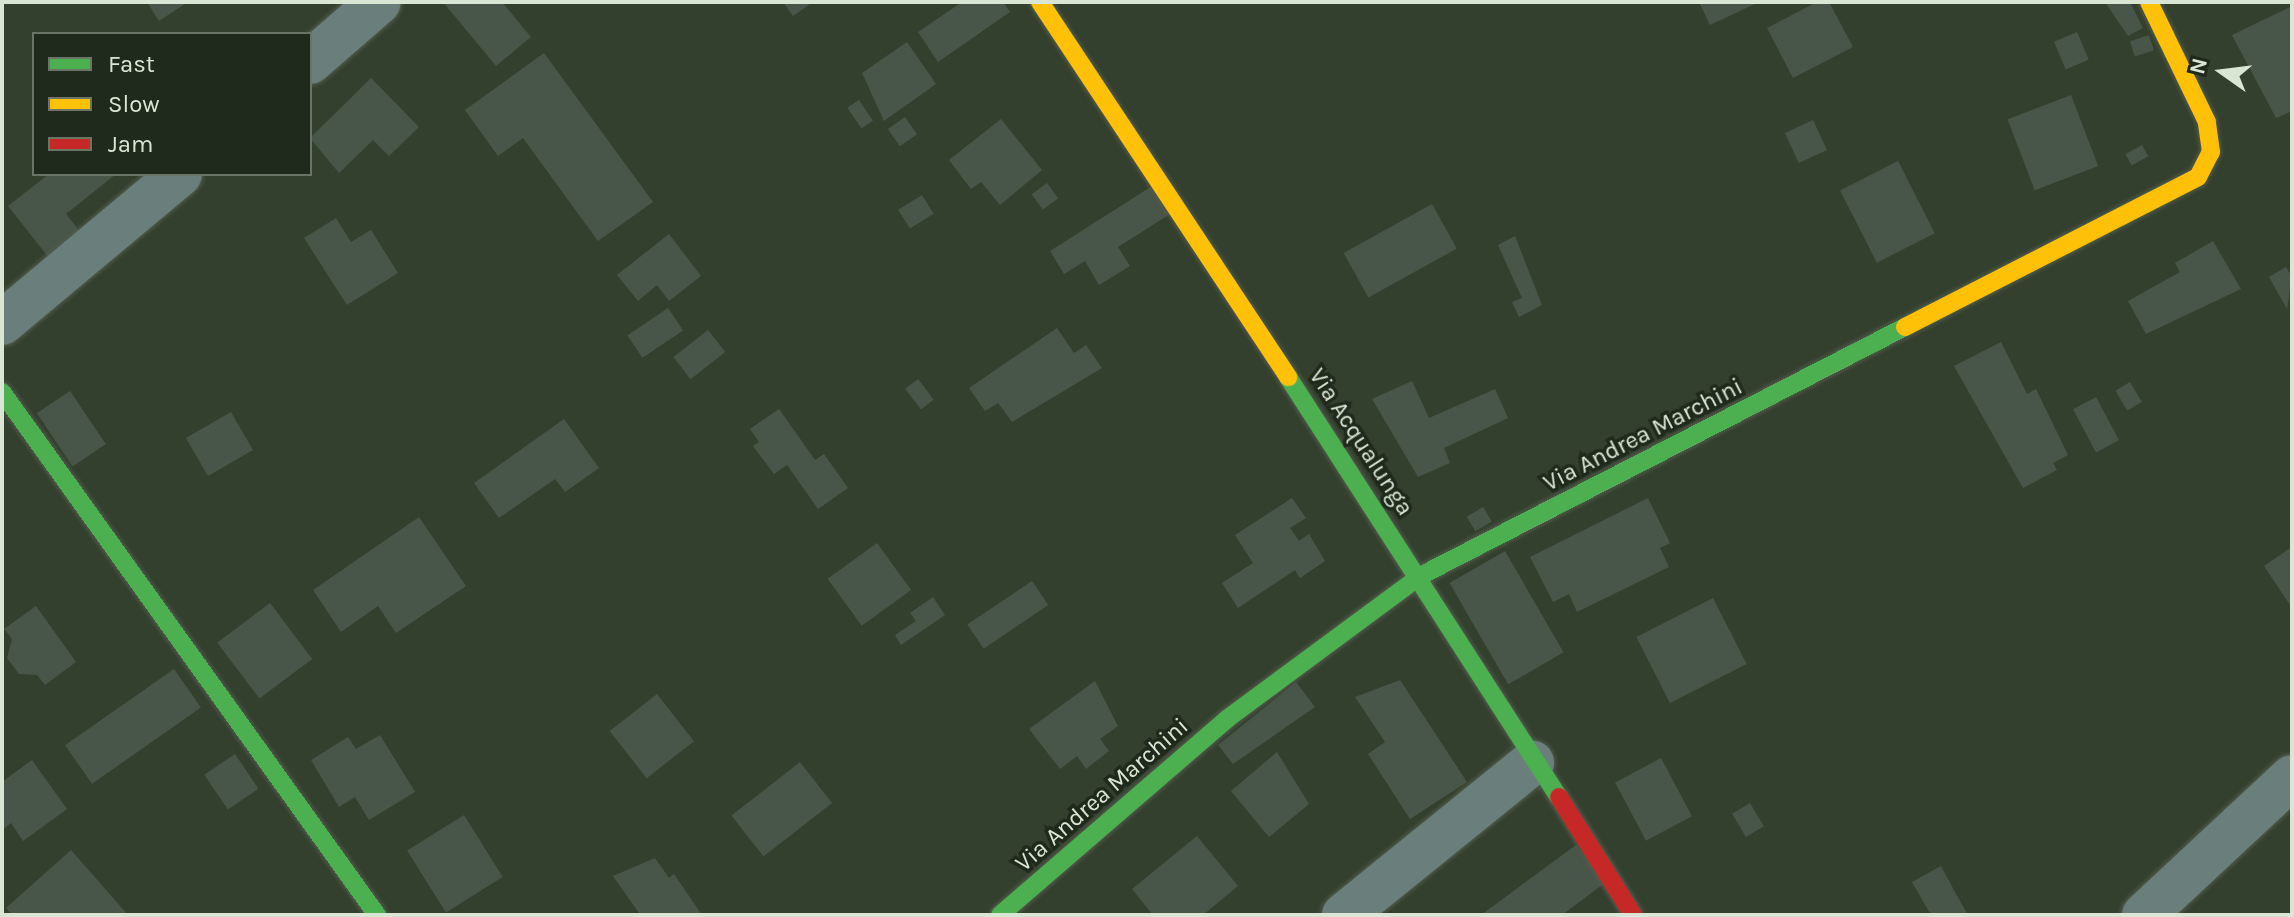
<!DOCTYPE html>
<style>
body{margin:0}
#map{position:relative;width:2294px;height:917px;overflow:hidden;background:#34402e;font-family:Karla,sans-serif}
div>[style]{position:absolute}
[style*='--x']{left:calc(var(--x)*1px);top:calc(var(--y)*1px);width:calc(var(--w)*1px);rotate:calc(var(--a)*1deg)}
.building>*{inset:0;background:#485649;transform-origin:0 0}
.roads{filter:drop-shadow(0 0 2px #525c4d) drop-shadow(0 0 2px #525c4d)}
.street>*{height:44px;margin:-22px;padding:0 22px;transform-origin:22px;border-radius:22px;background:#6a7f7c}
.fast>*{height:18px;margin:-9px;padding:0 9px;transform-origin:9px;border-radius:9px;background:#4caf50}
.slow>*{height:18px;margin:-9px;padding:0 9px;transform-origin:9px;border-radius:9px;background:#ffc107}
.jam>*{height:18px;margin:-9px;padding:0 9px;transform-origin:9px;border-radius:9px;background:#c62828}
span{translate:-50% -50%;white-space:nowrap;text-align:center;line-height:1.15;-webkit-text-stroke:7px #202a1c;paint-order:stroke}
.street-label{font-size:24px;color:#d8e6d3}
.frame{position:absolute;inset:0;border:4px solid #d8e6d3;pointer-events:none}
.legend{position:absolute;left:32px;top:32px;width:280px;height:144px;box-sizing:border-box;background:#202a1c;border:2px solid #6a7565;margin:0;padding:10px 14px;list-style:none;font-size:24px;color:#d8e6d3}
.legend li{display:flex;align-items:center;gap:16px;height:40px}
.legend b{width:40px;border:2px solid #6a7565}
.north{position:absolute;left:2182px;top:32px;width:80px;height:80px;-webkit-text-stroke:6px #202a1c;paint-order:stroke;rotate:284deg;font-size:22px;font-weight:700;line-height:32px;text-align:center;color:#d8e6d3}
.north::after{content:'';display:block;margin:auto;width:28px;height:36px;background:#d8e6d3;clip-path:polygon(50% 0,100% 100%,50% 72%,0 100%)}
</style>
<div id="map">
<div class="building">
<div style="clip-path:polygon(147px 2px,188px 2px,159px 21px)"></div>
<div style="clip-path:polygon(443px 2px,502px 2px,531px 37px,496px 66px)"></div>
<div style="clip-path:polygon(783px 2px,813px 2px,793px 16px)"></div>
<div style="clip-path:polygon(962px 2px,1003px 2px,1010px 12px,938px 62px,918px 32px)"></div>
<div style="clip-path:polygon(1699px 2px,1759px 2px,1710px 25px)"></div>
<div style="clip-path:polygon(1817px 2px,1829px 2px,1853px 47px,1793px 78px,1767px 28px)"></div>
<div style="clip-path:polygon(2105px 2px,2130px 2px,2143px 28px,2128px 36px)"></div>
<div style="clip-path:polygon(2292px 6px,2292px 111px,2276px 118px,2232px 35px)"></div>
<div style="left:2077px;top:32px;width:30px;height:25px;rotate:67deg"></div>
<div style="left:2149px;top:35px;width:16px;height:20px;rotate:72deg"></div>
<div style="clip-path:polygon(907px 42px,936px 84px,884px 121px,862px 73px)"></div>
<div style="clip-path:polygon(544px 53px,653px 202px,598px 241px,523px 138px,498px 156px,465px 110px)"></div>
<div style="clip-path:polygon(371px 78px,419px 127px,389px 156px,373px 140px,339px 173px,310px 138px)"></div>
<div style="left:2071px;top:95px;width:76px;height:68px;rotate:69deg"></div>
<div style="left:859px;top:100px;width:25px;height:14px;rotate:56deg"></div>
<div style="left:905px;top:117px;width:21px;height:21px;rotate:55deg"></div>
<div style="clip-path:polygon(1001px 119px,1042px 170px,1000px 205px,981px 182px,971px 189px,949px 160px)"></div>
<div style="left:1813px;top:120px;width:33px;height:31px;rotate:65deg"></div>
<div style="left:2142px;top:145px;width:13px;height:19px;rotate:61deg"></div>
<div style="left:1898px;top:161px;width:81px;height:65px;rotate:63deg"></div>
<div style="clip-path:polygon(49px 174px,116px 174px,66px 214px,85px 238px,53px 263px,8px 206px)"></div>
<div style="clip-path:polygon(1160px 181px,1178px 209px,1118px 247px,1130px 266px,1099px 285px,1085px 261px,1064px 274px,1050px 251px)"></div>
<div style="left:1047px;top:183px;width:19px;height:19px;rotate:54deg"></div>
<div style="left:922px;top:195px;width:22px;height:28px;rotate:58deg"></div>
<div style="left:1432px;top:204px;width:51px;height:101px;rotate:61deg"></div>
<div style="clip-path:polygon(336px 218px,351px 242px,371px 230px,398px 273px,347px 305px,304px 238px)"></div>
<div style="clip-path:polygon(669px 234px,701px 276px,669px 301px,657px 285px,638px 301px,617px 275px)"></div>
<div style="clip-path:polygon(1515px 236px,1542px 305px,1519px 317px,1512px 302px,1522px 298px,1498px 245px)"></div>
<div style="clip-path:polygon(2213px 241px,2241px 289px,2146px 334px,2128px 301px,2180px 272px,2175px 263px)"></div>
<div style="clip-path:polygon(2286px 267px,2292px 277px,2287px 309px,2269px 277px)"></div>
<div style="left:668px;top:308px;width:27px;height:49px;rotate:56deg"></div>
<div style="clip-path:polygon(1057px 328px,1074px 353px,1086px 345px,1102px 368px,1012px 422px,998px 403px,985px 411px,969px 388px)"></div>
<div style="left:708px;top:330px;width:28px;height:44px;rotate:52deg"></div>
<div style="clip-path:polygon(2001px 342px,2027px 394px,2036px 389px,2068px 455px,2053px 463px,2057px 470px,2023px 488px,1954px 366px)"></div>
<div style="left:918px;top:379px;width:26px;height:16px;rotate:53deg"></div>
<div style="clip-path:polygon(1412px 381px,1429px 418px,1495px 389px,1508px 418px,1444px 448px,1450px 463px,1418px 477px,1372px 399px)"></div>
<div style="left:2130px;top:382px;width:23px;height:17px;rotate:59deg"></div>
<div style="left:70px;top:391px;width:64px;height:40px;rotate:56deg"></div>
<div style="left:2096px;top:397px;width:49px;height:26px;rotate:62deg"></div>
<div style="clip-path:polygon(779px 409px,815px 460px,824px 454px,848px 488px,818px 509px,787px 465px,774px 474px,753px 446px,759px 442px,750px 429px)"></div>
<div style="left:231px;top:412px;width:44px;height:52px;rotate:60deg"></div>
<div style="clip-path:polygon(564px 419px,599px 468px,565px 492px,555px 479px,499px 518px,474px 483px)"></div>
<div style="clip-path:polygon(1292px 498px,1306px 518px,1290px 528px,1299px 541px,1309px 534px,1325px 561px,1300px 578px,1295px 570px,1238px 608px,1222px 583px,1253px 563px,1235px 535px)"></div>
<div style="clip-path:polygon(1648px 498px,1670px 543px,1660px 548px,1669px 567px,1577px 612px,1569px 594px,1553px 602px,1530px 557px)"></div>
<div style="left:1483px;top:507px;width:17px;height:19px;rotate:59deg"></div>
<div style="clip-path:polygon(419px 517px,466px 586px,396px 633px,378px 606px,341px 632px,313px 590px)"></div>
<div style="left:877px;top:543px;width:58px;height:61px;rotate:54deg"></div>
<div style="clip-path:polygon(2292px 547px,2292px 608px,2264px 566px)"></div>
<div style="left:1505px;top:551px;width:117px;height:64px;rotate:60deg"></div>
<div style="left:1032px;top:581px;width:29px;height:78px;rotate:56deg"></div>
<div style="clip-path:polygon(933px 597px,945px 615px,901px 645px,895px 635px,916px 621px,910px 613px)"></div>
<div style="left:1713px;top:598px;width:74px;height:86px;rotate:63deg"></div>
<div style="left:270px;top:603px;width:70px;height:66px;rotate:53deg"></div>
<div style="clip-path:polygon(36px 606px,76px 662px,45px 685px,37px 675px,19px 674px,7px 658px,12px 639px,4px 629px)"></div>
<div style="left:174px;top:669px;width:47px;height:133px;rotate:55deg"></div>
<div style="clip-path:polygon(1400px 680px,1467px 782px,1410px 819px,1368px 754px,1385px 742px,1355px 697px)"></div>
<div style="clip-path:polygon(1095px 681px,1118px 726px,1100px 739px,1109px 751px,1086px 769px,1077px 756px,1060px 769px,1029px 729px)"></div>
<div style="clip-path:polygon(1296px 682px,1315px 707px,1233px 764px,1218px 745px)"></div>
<div style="left:657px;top:694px;width:60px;height:60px;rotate:52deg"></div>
<div style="clip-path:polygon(380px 735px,415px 792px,369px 820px,355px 797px,339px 807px,311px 760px,348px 737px,356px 749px)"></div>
<div style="clip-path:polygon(1277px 752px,1309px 804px,1269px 837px,1231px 791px)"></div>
<div style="left:235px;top:754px;width:42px;height:37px;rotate:56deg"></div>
<div style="left:1661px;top:758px;width:66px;height:52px;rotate:62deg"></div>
<div style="clip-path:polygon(32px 760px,67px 809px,23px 841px,11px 823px,2px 830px,2px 782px)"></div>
<div style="left:800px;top:762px;width:52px;height:87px;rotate:52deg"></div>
<div style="left:1750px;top:803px;width:27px;height:21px;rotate:59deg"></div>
<div style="left:464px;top:815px;width:73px;height:67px;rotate:58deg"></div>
<div style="clip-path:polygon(1197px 836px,1238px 886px,1203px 915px,1153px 915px,1132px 889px)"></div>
<div style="clip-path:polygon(1576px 845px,1606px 882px,1562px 915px,1481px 915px)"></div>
<div style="clip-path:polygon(71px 850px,128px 915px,12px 915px,6px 908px)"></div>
<div style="clip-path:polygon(655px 858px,669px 878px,674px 874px,702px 915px,639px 913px,613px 876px)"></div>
<div style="clip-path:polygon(1941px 866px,1955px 892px,1968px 915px,1931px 915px,1912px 882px)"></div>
</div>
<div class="roads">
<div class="street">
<div style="--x:310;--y:62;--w:91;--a:-41"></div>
<div style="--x:2;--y:323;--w:232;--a:-39.9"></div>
<div style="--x:1344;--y:915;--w:242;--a:-39"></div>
<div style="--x:2144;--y:915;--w:202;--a:-43"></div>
</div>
<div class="fast">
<div style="--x:1288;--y:377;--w:500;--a:57.2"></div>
<div style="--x:2;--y:392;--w:644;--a:54.36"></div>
<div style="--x:1000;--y:915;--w:300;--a:-40.8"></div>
<div style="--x:1227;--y:719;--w:240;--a:-36.5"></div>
<div style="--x:1420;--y:576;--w:545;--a:-27.18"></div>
</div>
<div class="slow">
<div style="--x:1040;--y:2;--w:450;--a:56.5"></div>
<div style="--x:1905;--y:327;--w:329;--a:-27.1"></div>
<div style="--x:2198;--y:177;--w:28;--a:-63"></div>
<div style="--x:2211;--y:152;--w:30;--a:-98"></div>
<div style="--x:2207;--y:122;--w:133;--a:-115.8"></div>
</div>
<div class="jam">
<div style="--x:1559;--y:797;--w:139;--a:57.9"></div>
</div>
</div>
<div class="street-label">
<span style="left:1643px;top:435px;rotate:-27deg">Via Andrea Marchini</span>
<span style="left:1361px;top:442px;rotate:57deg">Via Acqualunga</span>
<span style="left:1102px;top:795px;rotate:-41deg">Via Andrea Marchini</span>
</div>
<div class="frame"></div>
<ul class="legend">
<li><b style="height:10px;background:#4caf50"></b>Fast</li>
<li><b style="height:10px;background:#ffc107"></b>Slow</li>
<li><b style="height:10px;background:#c62828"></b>Jam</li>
</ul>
<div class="north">N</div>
</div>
